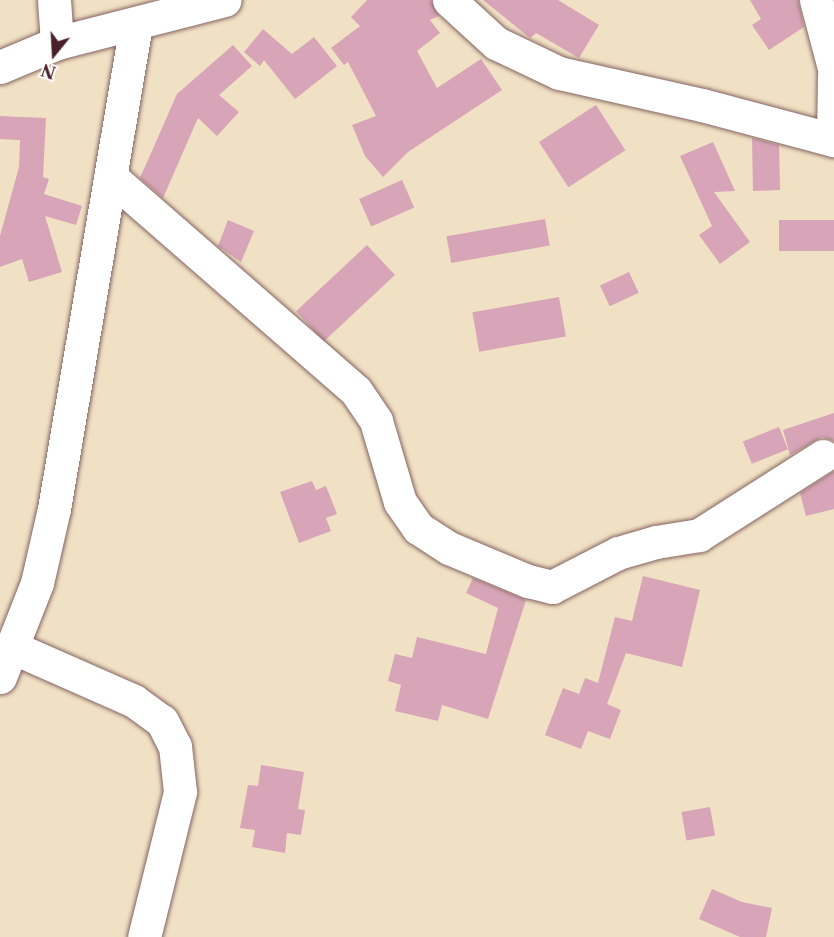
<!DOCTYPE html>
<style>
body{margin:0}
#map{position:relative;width:834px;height:937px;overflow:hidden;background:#f1e1c4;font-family:"Libre Caslon Text",serif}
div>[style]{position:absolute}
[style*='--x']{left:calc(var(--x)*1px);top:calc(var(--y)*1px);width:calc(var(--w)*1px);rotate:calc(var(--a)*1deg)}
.building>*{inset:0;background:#d7a5b7;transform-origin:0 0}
.roads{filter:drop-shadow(0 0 2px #846361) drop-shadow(0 0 2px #846361)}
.minor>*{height:33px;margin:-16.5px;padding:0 16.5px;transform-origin:16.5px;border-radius:16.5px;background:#fff}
span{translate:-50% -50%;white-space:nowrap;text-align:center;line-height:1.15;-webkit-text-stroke:6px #fdfcf7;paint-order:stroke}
.north{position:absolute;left:24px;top:24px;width:60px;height:60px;-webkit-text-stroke:4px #fdfcf7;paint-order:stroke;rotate:198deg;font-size:16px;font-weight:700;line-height:24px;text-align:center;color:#4a1f2b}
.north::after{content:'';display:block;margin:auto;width:21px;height:27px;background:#4a1f2b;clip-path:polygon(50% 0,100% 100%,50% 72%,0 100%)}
</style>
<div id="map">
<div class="building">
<div style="clip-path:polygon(367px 0,431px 0,439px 16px,430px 20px,440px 33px,417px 51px,437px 88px,481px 59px,502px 90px,408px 152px,383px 177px,365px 156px,352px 125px,376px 116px,348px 62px,344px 65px,331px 48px,360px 26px,351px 17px)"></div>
<div style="clip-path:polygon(483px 0,558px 0,599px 25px,579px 58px,536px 33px,530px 38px)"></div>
<div style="clip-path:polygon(750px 0,798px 0,804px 27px,769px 50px,752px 25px,761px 19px)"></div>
<div style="clip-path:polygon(263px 29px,292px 54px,314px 37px,337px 66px,295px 99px,264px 60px,260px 66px,244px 52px)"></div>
<div style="clip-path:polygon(233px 45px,252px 66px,219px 95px,239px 112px,217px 136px,198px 118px,163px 198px,140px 178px,177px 94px)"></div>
<div style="left:596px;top:105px;width:54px;height:68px;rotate:57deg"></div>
<div style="clip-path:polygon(0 116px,46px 118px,43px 177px,49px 179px,44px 194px,82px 206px,76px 225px,45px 216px,62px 272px,29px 282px,22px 259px,0 267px,0 236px,19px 167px,20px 140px,0 139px)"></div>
<div style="clip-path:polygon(752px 138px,779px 145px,780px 190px,753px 191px)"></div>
<div style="clip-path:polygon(713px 142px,735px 191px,714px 192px,750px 242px,720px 264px,699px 235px,712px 226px,680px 156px)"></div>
<div style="left:402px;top:180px;width:30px;height:47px;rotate:66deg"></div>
<div style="left:545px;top:219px;width:27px;height:100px;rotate:80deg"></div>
<div style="clip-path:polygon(228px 220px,254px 231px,241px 262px,218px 246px)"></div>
<div style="left:834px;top:220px;width:31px;height:55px;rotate:90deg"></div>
<div style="left:367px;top:245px;width:41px;height:97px;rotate:47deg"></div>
<div style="left:629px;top:272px;width:23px;height:32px;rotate:65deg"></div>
<div style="left:559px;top:297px;width:40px;height:88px;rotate:80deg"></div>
<div style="clip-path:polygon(834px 413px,834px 441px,822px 437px,790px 455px,783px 430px)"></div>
<div style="left:779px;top:427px;width:24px;height:39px;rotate:68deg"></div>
<div style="clip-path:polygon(834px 471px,834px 509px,806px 516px,800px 493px)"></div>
<div style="clip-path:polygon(312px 481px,316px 490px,326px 486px,337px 514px,326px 518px,331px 531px,299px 543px,280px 492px)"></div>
<div style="clip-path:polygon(643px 576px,700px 590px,682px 667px,626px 653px,607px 704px,621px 710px,610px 739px,588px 731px,581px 749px,545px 735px,563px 688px,579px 694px,585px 678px,598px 683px,615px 617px,632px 621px)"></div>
<div style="clip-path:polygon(473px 578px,526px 600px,488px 719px,442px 705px,438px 721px,395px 711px,401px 685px,388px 681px,395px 654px,412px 658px,417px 637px,486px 654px,498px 608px,466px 593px)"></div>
<div style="clip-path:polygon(261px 765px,304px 772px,298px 809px,305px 810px,301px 835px,287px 833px,285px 853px,252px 847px,255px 830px,240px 828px,248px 785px,258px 786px)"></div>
<div style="left:710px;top:807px;width:29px;height:29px;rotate:80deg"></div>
<div style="clip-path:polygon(712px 889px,742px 902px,772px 908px,766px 937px,740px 937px,699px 919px)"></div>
</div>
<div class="roads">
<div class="minor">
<div style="--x:54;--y:0;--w:43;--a:86"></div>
<div style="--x:449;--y:0;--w:64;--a:42.5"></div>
<div style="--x:496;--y:43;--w:70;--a:25.5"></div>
<div style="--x:559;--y:73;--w:147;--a:12.6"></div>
<div style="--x:702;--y:105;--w:137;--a:14.9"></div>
<div style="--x:816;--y:0;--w:70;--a:75.2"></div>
<div style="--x:0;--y:67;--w:62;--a:-22.8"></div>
<div style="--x:57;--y:43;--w:173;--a:-14.4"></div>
<div style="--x:833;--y:140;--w:65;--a:-89.1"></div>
<div style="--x:113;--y:179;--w:322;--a:41.1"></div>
<div style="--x:356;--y:391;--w:36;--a:56"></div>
<div style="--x:376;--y:421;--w:84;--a:73.5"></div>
<div style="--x:400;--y:502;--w:32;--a:55"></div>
<div style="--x:418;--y:528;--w:37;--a:33"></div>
<div style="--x:449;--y:548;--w:86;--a:22.7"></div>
<div style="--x:528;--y:581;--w:25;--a:14"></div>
<div style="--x:552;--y:587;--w:74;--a:-27.3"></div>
<div style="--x:618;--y:553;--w:40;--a:-16"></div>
<div style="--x:656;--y:542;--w:44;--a:-9.2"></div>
<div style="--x:699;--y:535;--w:147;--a:-32.5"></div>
<div style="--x:14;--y:648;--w:131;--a:23.8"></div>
<div style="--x:134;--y:701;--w:34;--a:36"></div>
<div style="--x:162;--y:721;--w:28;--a:63"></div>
<div style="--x:175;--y:746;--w:46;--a:83.8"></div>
<div style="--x:180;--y:792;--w:149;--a:103.9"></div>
<div style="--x:0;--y:677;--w:101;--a:-68.5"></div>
<div style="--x:37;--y:583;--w:76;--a:-77.1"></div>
<div style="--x:54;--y:509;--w:491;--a:-80.4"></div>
</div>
</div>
<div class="north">N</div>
</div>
